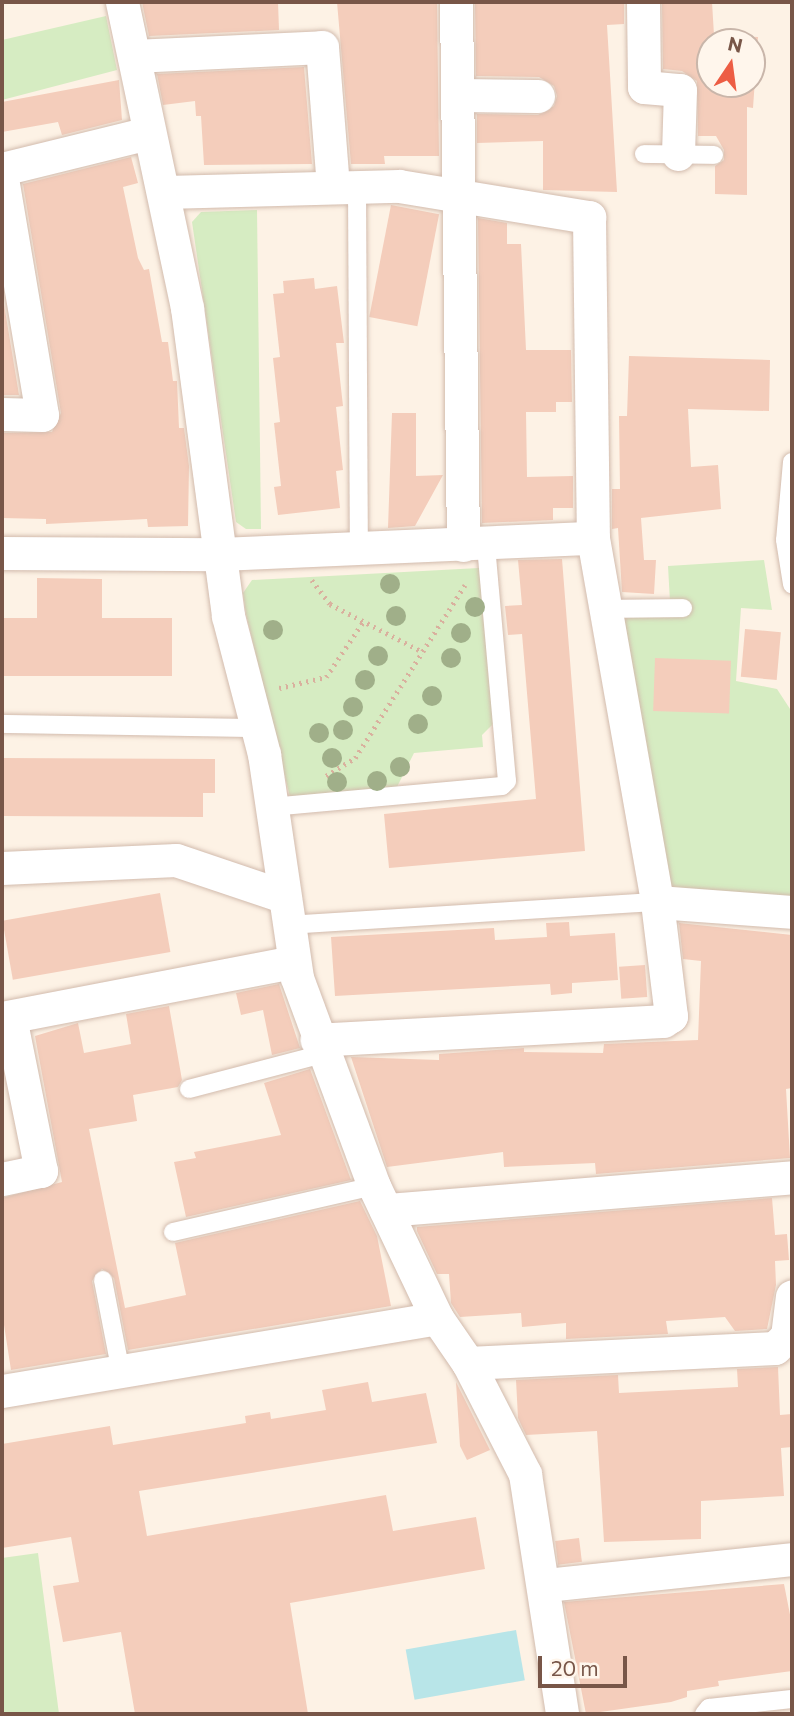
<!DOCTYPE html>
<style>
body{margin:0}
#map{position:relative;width:794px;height:1716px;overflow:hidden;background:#fdf2e5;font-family:Commissioner,sans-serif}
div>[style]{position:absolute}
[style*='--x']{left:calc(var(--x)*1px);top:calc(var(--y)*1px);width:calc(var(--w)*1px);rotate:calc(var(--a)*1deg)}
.green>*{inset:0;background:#d6ecc2}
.water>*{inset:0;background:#b8e5e8;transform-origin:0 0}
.building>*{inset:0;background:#f4cdbb;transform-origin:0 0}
.path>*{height:4.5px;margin-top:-2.25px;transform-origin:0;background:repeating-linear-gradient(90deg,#d9b09e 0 2px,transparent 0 7px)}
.roads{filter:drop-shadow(0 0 2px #d2bbad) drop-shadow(0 0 2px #d2bbad)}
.service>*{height:18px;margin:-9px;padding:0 9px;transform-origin:9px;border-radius:9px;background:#fff}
.minor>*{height:33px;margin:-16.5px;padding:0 16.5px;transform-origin:16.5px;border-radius:16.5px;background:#fff}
.trees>*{width:20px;height:20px;margin:-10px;border-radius:50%;background:#a0af89}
span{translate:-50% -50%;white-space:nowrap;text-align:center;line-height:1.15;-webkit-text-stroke:5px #fff6ec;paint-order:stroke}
.frame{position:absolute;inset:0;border:4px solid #785648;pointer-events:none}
.north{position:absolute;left:696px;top:28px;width:70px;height:70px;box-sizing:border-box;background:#fff6ec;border:2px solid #c9b6aa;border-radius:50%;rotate:13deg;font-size:19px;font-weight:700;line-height:28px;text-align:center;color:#785648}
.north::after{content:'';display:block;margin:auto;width:24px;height:32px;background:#ed5d44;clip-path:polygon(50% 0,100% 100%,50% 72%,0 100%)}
.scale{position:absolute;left:538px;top:1656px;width:89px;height:32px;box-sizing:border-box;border:4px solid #785648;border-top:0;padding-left:9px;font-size:21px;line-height:24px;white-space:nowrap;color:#785648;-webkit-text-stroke:5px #fff6ec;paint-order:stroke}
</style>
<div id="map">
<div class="green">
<div style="clip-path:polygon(106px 16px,117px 70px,2px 100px,2px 40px)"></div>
<div style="clip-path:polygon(257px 210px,261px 529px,246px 529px,236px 522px,192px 222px,201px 212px)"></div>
<div style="clip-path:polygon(764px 560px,772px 610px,741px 608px,736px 681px,777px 689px,792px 712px,792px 901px,680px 892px,664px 881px,615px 604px,670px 602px,668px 566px)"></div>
<div style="clip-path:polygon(479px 568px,494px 723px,482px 735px,483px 747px,414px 753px,397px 787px,290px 797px,246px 614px,243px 593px,252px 580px)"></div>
<div style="clip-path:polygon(38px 1553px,59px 1714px,2px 1714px,2px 1558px)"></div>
</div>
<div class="water">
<div style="left:516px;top:1630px;width:51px;height:112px;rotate:80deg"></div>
</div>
<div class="building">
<div style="clip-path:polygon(142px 2px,278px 2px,279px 30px,149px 36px)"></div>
<div style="clip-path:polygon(337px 2px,437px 2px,439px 156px,384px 156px,385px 164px,351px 164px)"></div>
<div style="clip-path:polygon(475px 2px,624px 2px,624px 24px,607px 25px,617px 192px,543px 190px,543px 141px,477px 143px,477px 114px,538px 115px,554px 106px,557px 96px,554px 86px,539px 77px,476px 76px)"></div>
<div style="clip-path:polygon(evenodd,662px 2px,712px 2px,714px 35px,758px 37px,753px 108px,747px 107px,747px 195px,715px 194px,715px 166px,724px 160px,724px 150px,716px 136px,698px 136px,697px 81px,682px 71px,663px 69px,662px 2px,710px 42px,752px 42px,752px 84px,710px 84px,710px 42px)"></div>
<div style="clip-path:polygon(304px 67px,312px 164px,204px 165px,201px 116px,196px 116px,195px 101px,163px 105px,157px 74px)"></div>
<div style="clip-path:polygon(119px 80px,122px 120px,62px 135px,58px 122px,2px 132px,2px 102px)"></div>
<div style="clip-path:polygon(131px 157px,138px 183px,123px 187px,138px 258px,144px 270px,149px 269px,162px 342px,168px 342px,173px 381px,177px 381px,179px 428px,184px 428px,189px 466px,188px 526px,148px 527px,147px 519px,46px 524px,46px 519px,2px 518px,4px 433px,52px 432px,61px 413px,23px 184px)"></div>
<div style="left:391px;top:205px;width:49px;height:114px;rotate:11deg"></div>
<div style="clip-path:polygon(478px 218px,507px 223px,507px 244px,521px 244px,526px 350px,571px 350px,572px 402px,556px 402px,556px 412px,526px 412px,527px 477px,573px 476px,573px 508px,553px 508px,553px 520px,482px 523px)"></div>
<div style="clip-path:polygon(314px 278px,315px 289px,337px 286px,344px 343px,336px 343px,343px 406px,336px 407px,343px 470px,336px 471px,340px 508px,278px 515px,274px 487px,281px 486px,274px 423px,280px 422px,273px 358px,280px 357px,273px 294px,284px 293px,283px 281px)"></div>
<div style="clip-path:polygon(2px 292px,19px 395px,2px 395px)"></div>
<div style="clip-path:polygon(629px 356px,770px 360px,769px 411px,688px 409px,691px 467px,718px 465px,721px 509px,641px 518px,644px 560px,656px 560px,654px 594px,622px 592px,618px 528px,612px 529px,612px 489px,620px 489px,619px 416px,627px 416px)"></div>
<div style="clip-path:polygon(392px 413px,416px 413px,416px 476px,443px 475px,415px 526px,388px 528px)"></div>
<div style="clip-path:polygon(562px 559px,585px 851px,389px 868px,384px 814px,536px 799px,522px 634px,508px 635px,505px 606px,522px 605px,518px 560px)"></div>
<div style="clip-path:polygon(37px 578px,102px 579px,102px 618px,172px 618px,172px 676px,2px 676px,2px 618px,37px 618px)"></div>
<div style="left:745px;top:629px;width:36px;height:48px;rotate:5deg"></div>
<div style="left:655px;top:658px;width:76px;height:53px;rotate:2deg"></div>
<div style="clip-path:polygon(2px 758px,215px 759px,215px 793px,203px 793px,203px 817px,2px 816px)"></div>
<div style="left:160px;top:893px;width:60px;height:160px;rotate:80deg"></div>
<div style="clip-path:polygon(569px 922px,570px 936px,615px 933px,618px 980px,572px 983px,572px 993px,551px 995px,550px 984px,335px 996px,331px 937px,494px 928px,495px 940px,547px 937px,546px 923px)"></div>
<div style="clip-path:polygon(679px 923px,792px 935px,792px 1088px,786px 1089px,790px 1158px,596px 1174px,595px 1163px,504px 1167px,503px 1152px,387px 1167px,351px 1057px,439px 1060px,439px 1054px,524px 1048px,524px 1052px,603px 1053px,604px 1044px,698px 1040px,701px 961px,683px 959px)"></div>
<div style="left:645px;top:965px;width:32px;height:26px;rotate:86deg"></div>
<div style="clip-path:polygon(279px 984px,300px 1048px,272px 1055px,263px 1010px,241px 1015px,236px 993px)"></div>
<div style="clip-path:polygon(169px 1006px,182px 1080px,178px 1087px,133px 1095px,137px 1121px,89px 1129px,125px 1308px,186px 1295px,175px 1243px,360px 1201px,377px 1236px,391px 1306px,128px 1350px,114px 1278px,102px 1269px,92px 1281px,106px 1354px,11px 1370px,2px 1312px,2px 1198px,62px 1182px,35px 1036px,78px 1023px,84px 1053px,131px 1044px,126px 1014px)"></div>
<div style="clip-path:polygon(310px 1069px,351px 1180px,186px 1217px,174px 1162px,196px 1158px,194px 1152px,281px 1135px,264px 1083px)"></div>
<div style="clip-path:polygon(772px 1198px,775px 1235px,787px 1234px,789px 1260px,775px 1261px,776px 1285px,767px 1329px,735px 1331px,725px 1317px,666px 1321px,668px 1334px,566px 1339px,566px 1323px,522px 1327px,521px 1313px,460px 1317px,451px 1303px,449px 1274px,437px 1274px,417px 1231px,417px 1227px)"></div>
<div style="clip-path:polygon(778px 1367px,780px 1415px,792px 1414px,792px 1447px,781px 1448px,784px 1496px,701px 1501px,701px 1539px,604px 1542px,597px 1431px,526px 1435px,518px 1418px,516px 1380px,618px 1375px,619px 1393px,738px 1387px,737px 1369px)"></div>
<div style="clip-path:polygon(368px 1382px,372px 1402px,426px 1393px,437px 1443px,139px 1491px,147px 1536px,386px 1495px,393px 1531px,476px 1517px,485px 1569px,290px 1603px,308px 1714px,135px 1714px,121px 1632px,63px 1642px,53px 1586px,79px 1582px,71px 1537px,2px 1548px,2px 1444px,110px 1426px,113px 1445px,246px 1423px,245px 1416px,270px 1412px,271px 1419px,326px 1410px,322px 1390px)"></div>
<div style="clip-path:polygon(456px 1382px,490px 1450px,467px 1460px,460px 1446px)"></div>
<div style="left:579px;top:1538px;width:24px;height:24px;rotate:83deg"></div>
<div style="clip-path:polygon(784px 1584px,792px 1625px,792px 1671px,718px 1681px,719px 1686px,687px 1691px,687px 1697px,671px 1702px,586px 1714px,564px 1602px)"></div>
</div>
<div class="path">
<div style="--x:312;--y:580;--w:30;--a:53"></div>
<div style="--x:330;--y:604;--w:105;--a:27.3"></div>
<div style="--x:279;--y:688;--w:48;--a:-13.2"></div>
<div style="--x:326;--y:677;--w:66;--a:-56.1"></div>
<div style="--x:326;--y:776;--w:34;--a:-32"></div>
<div style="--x:355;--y:758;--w:205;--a:-57.6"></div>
</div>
<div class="roads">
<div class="service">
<div style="--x:644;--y:154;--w:70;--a:0.8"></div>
<div style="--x:357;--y:187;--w:363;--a:89.7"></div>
<div style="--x:792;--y:462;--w:78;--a:95.1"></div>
<div style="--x:785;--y:540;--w:45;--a:81"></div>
<div style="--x:606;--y:609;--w:77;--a:-0.7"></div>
<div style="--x:2;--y:724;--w:254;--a:0.9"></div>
<div style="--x:271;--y:807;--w:232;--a:-5.2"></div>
<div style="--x:502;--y:786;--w:7;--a:-45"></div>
<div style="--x:507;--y:781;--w:238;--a:-95.1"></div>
<div style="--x:288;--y:925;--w:370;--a:-3.6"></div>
<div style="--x:189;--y:1089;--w:138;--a:-14.7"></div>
<div style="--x:173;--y:1232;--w:206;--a:-12.9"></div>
<div style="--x:103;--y:1280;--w:95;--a:79"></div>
<div style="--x:704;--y:1714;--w:8;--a:-50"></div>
<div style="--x:709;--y:1708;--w:83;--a:-6.2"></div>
</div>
<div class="minor">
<div style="--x:122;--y:2;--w:313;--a:78"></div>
<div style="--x:187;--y:308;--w:311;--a:82.4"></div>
<div style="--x:228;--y:616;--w:143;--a:75.4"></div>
<div style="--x:264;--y:754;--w:226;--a:81.6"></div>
<div style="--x:297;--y:978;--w:222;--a:69.7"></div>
<div style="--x:374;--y:1186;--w:146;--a:64.5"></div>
<div style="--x:437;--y:1318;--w:55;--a:55.4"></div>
<div style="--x:468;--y:1363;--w:125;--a:62.8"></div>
<div style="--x:525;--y:1474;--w:243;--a:81.2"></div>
<div style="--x:456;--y:2;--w:543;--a:89.26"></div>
<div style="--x:643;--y:2;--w:85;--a:89.3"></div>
<div style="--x:644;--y:87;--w:36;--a:5"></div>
<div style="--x:680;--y:90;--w:64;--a:91.8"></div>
<div style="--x:134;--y:56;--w:188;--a:-2.7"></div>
<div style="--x:322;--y:47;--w:140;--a:85.5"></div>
<div style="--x:458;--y:95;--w:80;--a:0.7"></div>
<div style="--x:2;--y:169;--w:151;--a:-13.8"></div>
<div style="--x:2;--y:178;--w:240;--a:80.4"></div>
<div style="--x:42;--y:415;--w:40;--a:-178.6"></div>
<div style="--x:165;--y:192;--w:234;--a:-1.5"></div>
<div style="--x:399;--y:186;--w:193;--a:9.3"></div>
<div style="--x:589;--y:217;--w:321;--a:89.3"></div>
<div style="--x:593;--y:538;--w:370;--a:80"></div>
<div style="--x:657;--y:902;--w:115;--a:83"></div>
<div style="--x:671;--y:1016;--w:9;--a:148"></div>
<div style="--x:663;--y:1021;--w:347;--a:176.9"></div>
<div style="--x:2;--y:553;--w:218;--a:0.3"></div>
<div style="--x:220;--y:554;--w:373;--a:-2.5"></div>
<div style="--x:2;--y:868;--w:174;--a:-2.6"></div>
<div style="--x:176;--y:860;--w:113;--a:18.6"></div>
<div style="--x:657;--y:902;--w:135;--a:4.2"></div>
<div style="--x:2;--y:1018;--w:297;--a:-10.9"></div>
<div style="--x:2;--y:1179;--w:40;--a:-12"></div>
<div style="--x:41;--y:1171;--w:157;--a:-101.4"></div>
<div style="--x:386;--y:1210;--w:407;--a:-4.6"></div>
<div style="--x:468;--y:1363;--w:307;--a:-2.8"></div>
<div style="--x:775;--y:1348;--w:17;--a:-45"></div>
<div style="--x:787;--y:1336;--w:40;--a:-82.9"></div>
<div style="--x:2;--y:1391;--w:441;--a:-9.5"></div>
<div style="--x:546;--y:1585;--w:247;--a:-6"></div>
</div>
</div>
<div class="trees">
<div style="left:390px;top:584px"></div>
<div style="left:475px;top:607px"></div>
<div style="left:396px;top:616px"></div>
<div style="left:273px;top:630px"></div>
<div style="left:461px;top:633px"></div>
<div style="left:378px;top:656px"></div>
<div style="left:451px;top:658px"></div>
<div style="left:365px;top:680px"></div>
<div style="left:432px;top:696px"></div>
<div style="left:353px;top:707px"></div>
<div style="left:418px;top:724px"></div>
<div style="left:343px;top:730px"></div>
<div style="left:319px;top:733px"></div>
<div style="left:332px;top:758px"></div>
<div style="left:400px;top:767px"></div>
<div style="left:377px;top:781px"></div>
<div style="left:337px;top:782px"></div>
</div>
<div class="frame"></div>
<div class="north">N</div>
<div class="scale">20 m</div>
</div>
